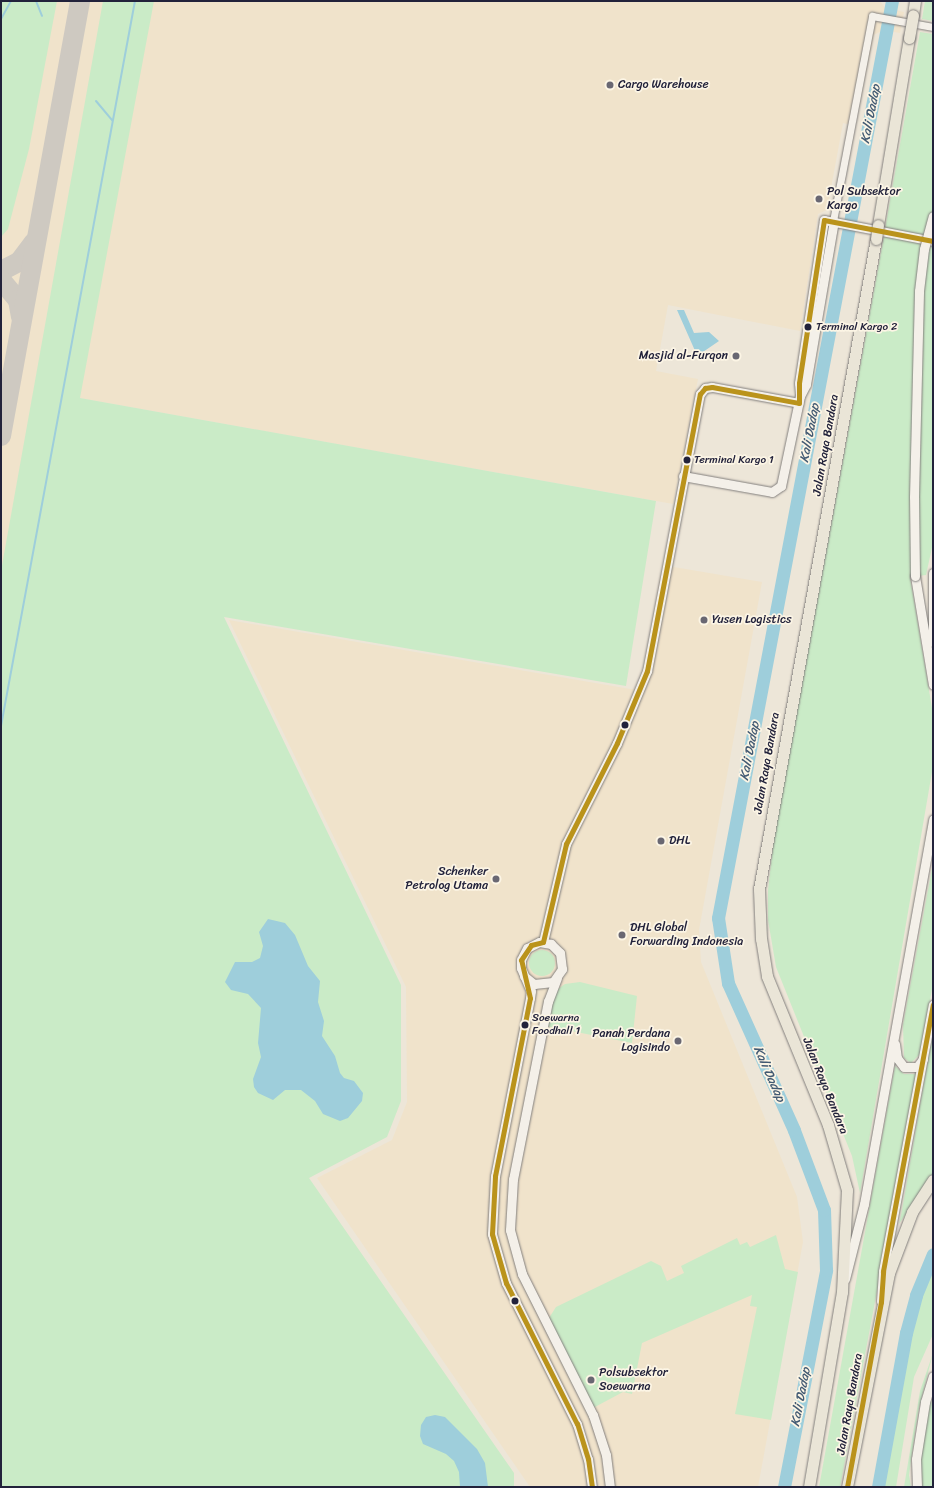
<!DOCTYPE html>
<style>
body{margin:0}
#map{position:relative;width:934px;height:1488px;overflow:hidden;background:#ede6d8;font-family:Sriracha,sans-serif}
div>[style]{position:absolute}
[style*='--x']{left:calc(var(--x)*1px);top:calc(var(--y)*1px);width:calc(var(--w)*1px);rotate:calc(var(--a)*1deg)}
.built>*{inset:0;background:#f0e3cb}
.green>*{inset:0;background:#caebc7}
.round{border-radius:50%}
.water>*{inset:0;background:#9ecedb}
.stream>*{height:2px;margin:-1px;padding:0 1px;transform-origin:1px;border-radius:1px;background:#9ecedb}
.river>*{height:13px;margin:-6.5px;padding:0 6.5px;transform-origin:6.5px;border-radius:6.5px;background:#9ecedb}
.taxiway>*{height:20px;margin:-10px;padding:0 10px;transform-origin:10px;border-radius:10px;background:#cec9c1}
.roads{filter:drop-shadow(0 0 1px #827f7d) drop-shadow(0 0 1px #827f7d)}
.minor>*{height:7px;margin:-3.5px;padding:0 3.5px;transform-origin:3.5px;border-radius:3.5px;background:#f4f0e9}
.tertiary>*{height:9px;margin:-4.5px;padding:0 4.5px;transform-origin:4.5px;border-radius:4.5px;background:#f4f0e9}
.primary>*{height:11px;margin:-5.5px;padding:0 5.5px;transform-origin:5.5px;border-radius:5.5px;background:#eae5d7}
.bridges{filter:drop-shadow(0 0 1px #827f7d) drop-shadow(0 0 1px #827f7d)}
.tertiary-bridge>*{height:9px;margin:-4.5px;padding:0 4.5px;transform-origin:4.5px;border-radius:4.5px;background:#f4f0e9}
.primary-bridge>*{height:11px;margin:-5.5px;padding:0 5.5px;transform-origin:5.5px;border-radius:5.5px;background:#eae5d7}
.bus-1>*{height:5px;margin:-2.5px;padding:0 2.5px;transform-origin:2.5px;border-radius:2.5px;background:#ba931b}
.dots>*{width:11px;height:11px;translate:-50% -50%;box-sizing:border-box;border:2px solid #fcf5e5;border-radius:50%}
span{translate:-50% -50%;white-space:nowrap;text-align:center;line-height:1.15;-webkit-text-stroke:3.5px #fcf5e5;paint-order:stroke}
.bus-label{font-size:11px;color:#22223b}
.left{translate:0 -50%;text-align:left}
.poi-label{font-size:12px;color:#22223b}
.right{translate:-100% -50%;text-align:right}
.street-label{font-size:12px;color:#22223b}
.water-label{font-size:13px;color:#425a73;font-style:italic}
.frame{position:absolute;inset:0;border:2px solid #22223b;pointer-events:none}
</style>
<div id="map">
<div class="built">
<div style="clip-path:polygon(1px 1px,880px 1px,885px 8px,904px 12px,900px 33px,883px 30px,874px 35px,855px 126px,843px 123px,827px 210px,818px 214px,800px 331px,668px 305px,656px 371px,698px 379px,673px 504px,79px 398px,1px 803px)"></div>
<div style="clip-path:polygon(662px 565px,762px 582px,699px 930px,701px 962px,797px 1197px,803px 1242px,758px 1487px,530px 1487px,317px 1178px,392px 1140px,407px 1102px,406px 987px,229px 620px,636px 690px,646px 660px)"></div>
</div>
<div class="green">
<div style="clip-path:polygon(1px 1px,57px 1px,29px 149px,8px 229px,1px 237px)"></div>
<div style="clip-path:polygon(103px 1px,154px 1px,80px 398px,656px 501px,626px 686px,224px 617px,401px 985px,401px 1101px,387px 1137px,309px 1178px,514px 1473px,514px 1487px,1px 1487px,1px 571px)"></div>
<div style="clip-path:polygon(925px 1px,933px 1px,933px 21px,922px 19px)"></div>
<div style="clip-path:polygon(920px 32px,933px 34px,933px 238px,885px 229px)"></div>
<div style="clip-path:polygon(884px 236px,933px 245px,933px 543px,926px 575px,910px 577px,933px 714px,933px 766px,860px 1193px,852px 1156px,776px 967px,768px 920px,768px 890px,774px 837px)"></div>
<div style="clip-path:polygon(933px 863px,933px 984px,920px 1054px,911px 1063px,904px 1058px,903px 1025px)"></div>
<div class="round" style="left:529px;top:950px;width:26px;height:26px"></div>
<div style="clip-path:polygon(580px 982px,637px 996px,632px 1043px,546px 1026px,555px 991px,565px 984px)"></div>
<div style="clip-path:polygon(933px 1030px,933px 1174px,899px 1224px,902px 1210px)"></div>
<div style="clip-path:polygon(895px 1066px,904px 1074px,917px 1074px,898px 1180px,840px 1487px,819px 1487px)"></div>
<div style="clip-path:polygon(776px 1235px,785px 1269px,798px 1272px,771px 1420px,735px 1414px,757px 1307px,750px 1306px,752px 1295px,642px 1343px,632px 1394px,623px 1392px,593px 1408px,549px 1318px,556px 1307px,651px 1261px,661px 1266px,667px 1281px,684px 1273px,681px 1266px,737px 1238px,740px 1245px,747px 1242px,750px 1247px)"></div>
<div style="clip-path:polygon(933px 1258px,933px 1334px,914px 1377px,896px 1487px,880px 1487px,908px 1333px,917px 1296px)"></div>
<div style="clip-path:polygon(933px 1353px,918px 1412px,909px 1475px,911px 1487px,904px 1487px,920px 1391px)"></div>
<div style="clip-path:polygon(930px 1393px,933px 1411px,933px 1487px,922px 1487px,919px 1468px)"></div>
</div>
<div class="water">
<div style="clip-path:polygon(677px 310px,684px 310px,694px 333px,709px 332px,719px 341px,700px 354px,696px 353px)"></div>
<div style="clip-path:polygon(268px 919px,285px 923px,295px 935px,308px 966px,320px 981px,318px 1002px,324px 1021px,322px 1036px,335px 1056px,340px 1073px,344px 1078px,354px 1081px,363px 1093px,362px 1101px,348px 1118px,340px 1121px,323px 1114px,315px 1101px,301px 1090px,285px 1090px,273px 1100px,258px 1093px,254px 1087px,253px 1079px,261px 1057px,258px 1043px,261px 1008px,248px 994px,231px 990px,225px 982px,235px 962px,252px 962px,260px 958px,263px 946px,259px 932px)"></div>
<div style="clip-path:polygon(435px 1415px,445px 1417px,477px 1449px,485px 1463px,488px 1487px,460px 1487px,459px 1472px,454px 1461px,446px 1454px,423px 1444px,420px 1436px,421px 1425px,426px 1417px)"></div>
</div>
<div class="stream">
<div style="--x:36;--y:1;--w:16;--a:68"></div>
<div style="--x:1;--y:19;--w:21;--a:-61"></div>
<div style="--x:96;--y:101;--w:25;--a:50"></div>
<div style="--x:1;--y:726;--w:737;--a:-79.53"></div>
</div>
<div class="river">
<div style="--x:784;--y:1487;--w:221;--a:-79"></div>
<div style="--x:826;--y:1270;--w:60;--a:-91.9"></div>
<div style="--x:824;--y:1210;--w:85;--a:-110.6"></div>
<div style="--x:794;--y:1130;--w:161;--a:-114.2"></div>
<div style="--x:728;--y:983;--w:66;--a:-98.7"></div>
<div style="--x:718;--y:918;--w:933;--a:-79.26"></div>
<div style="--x:878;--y:1487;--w:157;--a:-79.7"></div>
<div style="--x:906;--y:1333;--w:39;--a:-75"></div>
<div style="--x:916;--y:1295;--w:44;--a:-67.5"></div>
</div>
<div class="taxiway">
<div style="--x:1;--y:271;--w:20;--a:-27"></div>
<div style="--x:19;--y:262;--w:25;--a:-53"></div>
<div style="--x:1;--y:280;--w:26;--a:50"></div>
<div style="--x:18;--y:300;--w:17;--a:80"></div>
<div style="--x:1;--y:436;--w:442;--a:-79.7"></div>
</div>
<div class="roads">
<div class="minor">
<div style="--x:833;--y:221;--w:209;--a:-79.2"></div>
<div style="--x:872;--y:16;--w:62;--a:10.2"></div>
</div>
<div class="tertiary">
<div style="--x:800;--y:394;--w:11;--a:-95"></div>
<div style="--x:799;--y:383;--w:165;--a:-81.3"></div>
<div style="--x:824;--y:220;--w:111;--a:10.9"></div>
<div style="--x:683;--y:476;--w:90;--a:10.2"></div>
<div style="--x:772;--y:492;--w:11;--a:-34"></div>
<div style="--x:781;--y:486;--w:92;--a:-78.1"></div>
<div style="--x:800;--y:396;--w:13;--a:-63"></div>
<div style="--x:806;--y:384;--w:165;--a:-80.3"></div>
<div style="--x:933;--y:573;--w:69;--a:90"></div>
<div style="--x:915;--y:576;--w:110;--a:80.6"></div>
<div style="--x:543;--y:942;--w:101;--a:-76.8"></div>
<div style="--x:566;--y:844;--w:113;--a:-63.2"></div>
<div style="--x:617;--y:743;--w:78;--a:-67.4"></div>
<div style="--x:647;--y:671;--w:282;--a:-79.2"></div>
<div style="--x:700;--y:394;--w:8;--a:-50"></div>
<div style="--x:705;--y:388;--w:7;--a:-8"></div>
<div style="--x:712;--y:387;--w:88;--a:10.4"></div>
<div style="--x:524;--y:976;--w:13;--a:39"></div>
<div style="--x:534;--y:984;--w:19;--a:-6"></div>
<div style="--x:553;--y:982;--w:16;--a:-55"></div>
<div style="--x:562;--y:969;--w:16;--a:-97"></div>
<div style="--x:560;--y:953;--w:13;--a:-135"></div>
<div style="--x:551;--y:944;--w:12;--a:-171"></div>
<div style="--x:539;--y:942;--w:13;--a:153"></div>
<div style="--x:527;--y:948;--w:13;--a:117"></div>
<div style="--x:521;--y:960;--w:8;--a:90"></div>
<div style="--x:521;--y:968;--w:25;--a:67"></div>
<div style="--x:531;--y:991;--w:7;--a:98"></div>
<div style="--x:530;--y:998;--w:181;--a:101.1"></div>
<div style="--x:495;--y:1176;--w:58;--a:93"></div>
<div style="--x:492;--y:1234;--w:51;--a:74.1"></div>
<div style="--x:506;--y:1283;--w:158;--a:63.3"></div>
<div style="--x:577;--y:1424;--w:37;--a:73"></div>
<div style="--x:588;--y:1459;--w:28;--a:82"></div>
<div style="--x:557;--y:978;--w:25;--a:111"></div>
<div style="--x:548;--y:1001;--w:181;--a:101.1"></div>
<div style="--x:513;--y:1179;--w:51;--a:93.4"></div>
<div style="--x:510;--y:1230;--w:46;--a:74.7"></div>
<div style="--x:522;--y:1274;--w:158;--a:63.3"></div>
<div style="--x:593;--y:1415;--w:42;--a:72"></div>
<div style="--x:606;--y:1455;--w:32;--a:83"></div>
<div style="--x:895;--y:1044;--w:14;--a:82"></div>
<div style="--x:897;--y:1058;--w:11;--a:52"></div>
<div style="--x:904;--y:1067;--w:13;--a:0"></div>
<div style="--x:917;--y:1067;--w:10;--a:-53"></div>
<div style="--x:845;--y:1279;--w:77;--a:-75.8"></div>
<div style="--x:864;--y:1204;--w:391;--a:-79.8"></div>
<div style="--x:881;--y:1301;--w:30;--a:-86"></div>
<div style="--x:883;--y:1271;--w:271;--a:-79.4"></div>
<div style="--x:917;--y:1487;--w:28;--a:-92"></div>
<div style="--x:916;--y:1459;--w:58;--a:-81"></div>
<div style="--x:925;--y:1402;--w:27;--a:-73"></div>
</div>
<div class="primary">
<div style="--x:913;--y:15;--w:14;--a:-82"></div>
<div style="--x:878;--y:225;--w:190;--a:-80.6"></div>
<div style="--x:809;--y:1487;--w:198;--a:-80.4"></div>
<div style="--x:842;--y:1292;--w:102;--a:-87.2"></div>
<div style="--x:847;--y:1190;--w:68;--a:-106.3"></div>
<div style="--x:828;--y:1125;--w:161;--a:-112.3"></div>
<div style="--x:767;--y:976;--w:37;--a:-99"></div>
<div style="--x:761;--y:939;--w:50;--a:-92.3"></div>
<div style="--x:759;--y:889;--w:660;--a:-79.8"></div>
<div style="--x:847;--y:1487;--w:218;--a:-78.9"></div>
<div style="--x:889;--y:1273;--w:65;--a:-69.3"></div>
<div style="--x:912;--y:1212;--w:38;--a:-57"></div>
</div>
</div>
<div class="bridges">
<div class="tertiary-bridge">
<div style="--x:915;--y:576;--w:79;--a:-90.7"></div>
<div style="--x:914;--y:497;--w:206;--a:-88.6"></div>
<div style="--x:919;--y:291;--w:42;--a:-83.2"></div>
<div style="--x:924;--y:249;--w:34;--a:-75"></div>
</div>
<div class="primary-bridge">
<div style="--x:909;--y:38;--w:23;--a:-80"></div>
<div style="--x:876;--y:239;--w:14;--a:-82"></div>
</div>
</div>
<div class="bus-1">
<div style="--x:592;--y:1487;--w:28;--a:-98"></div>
<div style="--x:588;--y:1459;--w:37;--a:-107"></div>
<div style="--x:577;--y:1424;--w:158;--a:-116.7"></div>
<div style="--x:506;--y:1283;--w:51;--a:-105.9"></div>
<div style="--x:492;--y:1234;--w:58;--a:-87"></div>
<div style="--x:495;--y:1176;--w:181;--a:-78.9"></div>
<div style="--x:530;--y:998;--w:39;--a:-103"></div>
<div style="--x:521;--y:960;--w:18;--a:-56"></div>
<div style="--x:531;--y:945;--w:12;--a:-14"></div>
<div style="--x:543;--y:942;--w:101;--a:-76.8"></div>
<div style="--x:566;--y:844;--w:113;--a:-63.2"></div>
<div style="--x:617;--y:743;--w:78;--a:-67.4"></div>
<div style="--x:647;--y:671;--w:282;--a:-79.2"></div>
<div style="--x:700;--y:394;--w:8;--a:-50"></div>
<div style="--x:705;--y:388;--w:7;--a:-8"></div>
<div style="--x:712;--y:387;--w:88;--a:10.4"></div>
<div style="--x:799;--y:403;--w:20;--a:-90"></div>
<div style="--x:799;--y:383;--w:165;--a:-81.3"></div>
<div style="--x:824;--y:220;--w:111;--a:10.9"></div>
<div style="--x:847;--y:1487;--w:188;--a:-79.6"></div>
<div style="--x:881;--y:1302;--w:31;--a:-86"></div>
<div style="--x:883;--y:1271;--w:271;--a:-79.4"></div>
</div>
<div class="dots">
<div style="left:610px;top:85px;background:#696772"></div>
<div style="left:819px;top:199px;background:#696772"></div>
<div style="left:808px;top:327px;background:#22223b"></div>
<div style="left:736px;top:356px;background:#696772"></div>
<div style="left:687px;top:460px;background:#22223b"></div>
<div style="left:704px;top:620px;background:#696772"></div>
<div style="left:625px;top:725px;background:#22223b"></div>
<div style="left:661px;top:841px;background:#696772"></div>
<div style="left:496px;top:879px;background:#696772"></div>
<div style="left:622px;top:935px;background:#696772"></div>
<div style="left:525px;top:1025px;background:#22223b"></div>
<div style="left:678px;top:1041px;background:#696772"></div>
<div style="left:515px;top:1301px;background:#22223b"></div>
<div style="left:591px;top:1380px;background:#696772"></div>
</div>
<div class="bus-label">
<span class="left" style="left:816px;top:327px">Terminal Kargo 2</span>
<span class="left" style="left:694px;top:460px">Terminal Kargo 1</span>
<span class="left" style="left:532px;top:1025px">Soewarna<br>Foodhall 1</span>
</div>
<div class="poi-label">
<span class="left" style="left:618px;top:85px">Cargo Warehouse</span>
<span class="left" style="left:827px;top:199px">Pol Subsektor<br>Kargo</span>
<span class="right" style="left:728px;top:356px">Masjid al-Furqon</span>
<span class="left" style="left:712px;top:620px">Yusen Logistics</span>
<span class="left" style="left:669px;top:841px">DHL</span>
<span class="right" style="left:488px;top:879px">Schenker<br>Petrolog Utama</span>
<span class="left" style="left:630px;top:935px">DHL Global<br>Forwarding Indonesia</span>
<span class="right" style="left:670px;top:1041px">Panah Perdana<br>Logisindo</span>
<span class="left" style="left:599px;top:1380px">Polsubsektor<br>Soewarna</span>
</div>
<div class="street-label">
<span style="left:826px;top:445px;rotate:-80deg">Jalan Raya Bandara</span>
<span style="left:767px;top:763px;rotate:-80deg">Jalan Raya Bandara</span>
<span style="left:825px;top:1086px;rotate:68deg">Jalan Raya Bandara</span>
<span style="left:850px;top:1404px;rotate:-80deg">Jalan Raya Bandara</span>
</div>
<div class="water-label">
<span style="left:871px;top:114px;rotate:-79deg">Kali Dadap</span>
<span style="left:810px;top:433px;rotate:-79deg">Kali Dadap</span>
<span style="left:750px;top:751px;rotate:-79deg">Kali Dadap</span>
<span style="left:769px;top:1074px;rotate:66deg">Kali Dadap</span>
<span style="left:801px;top:1397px;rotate:-79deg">Kali Dadap</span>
</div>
<div class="frame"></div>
</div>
